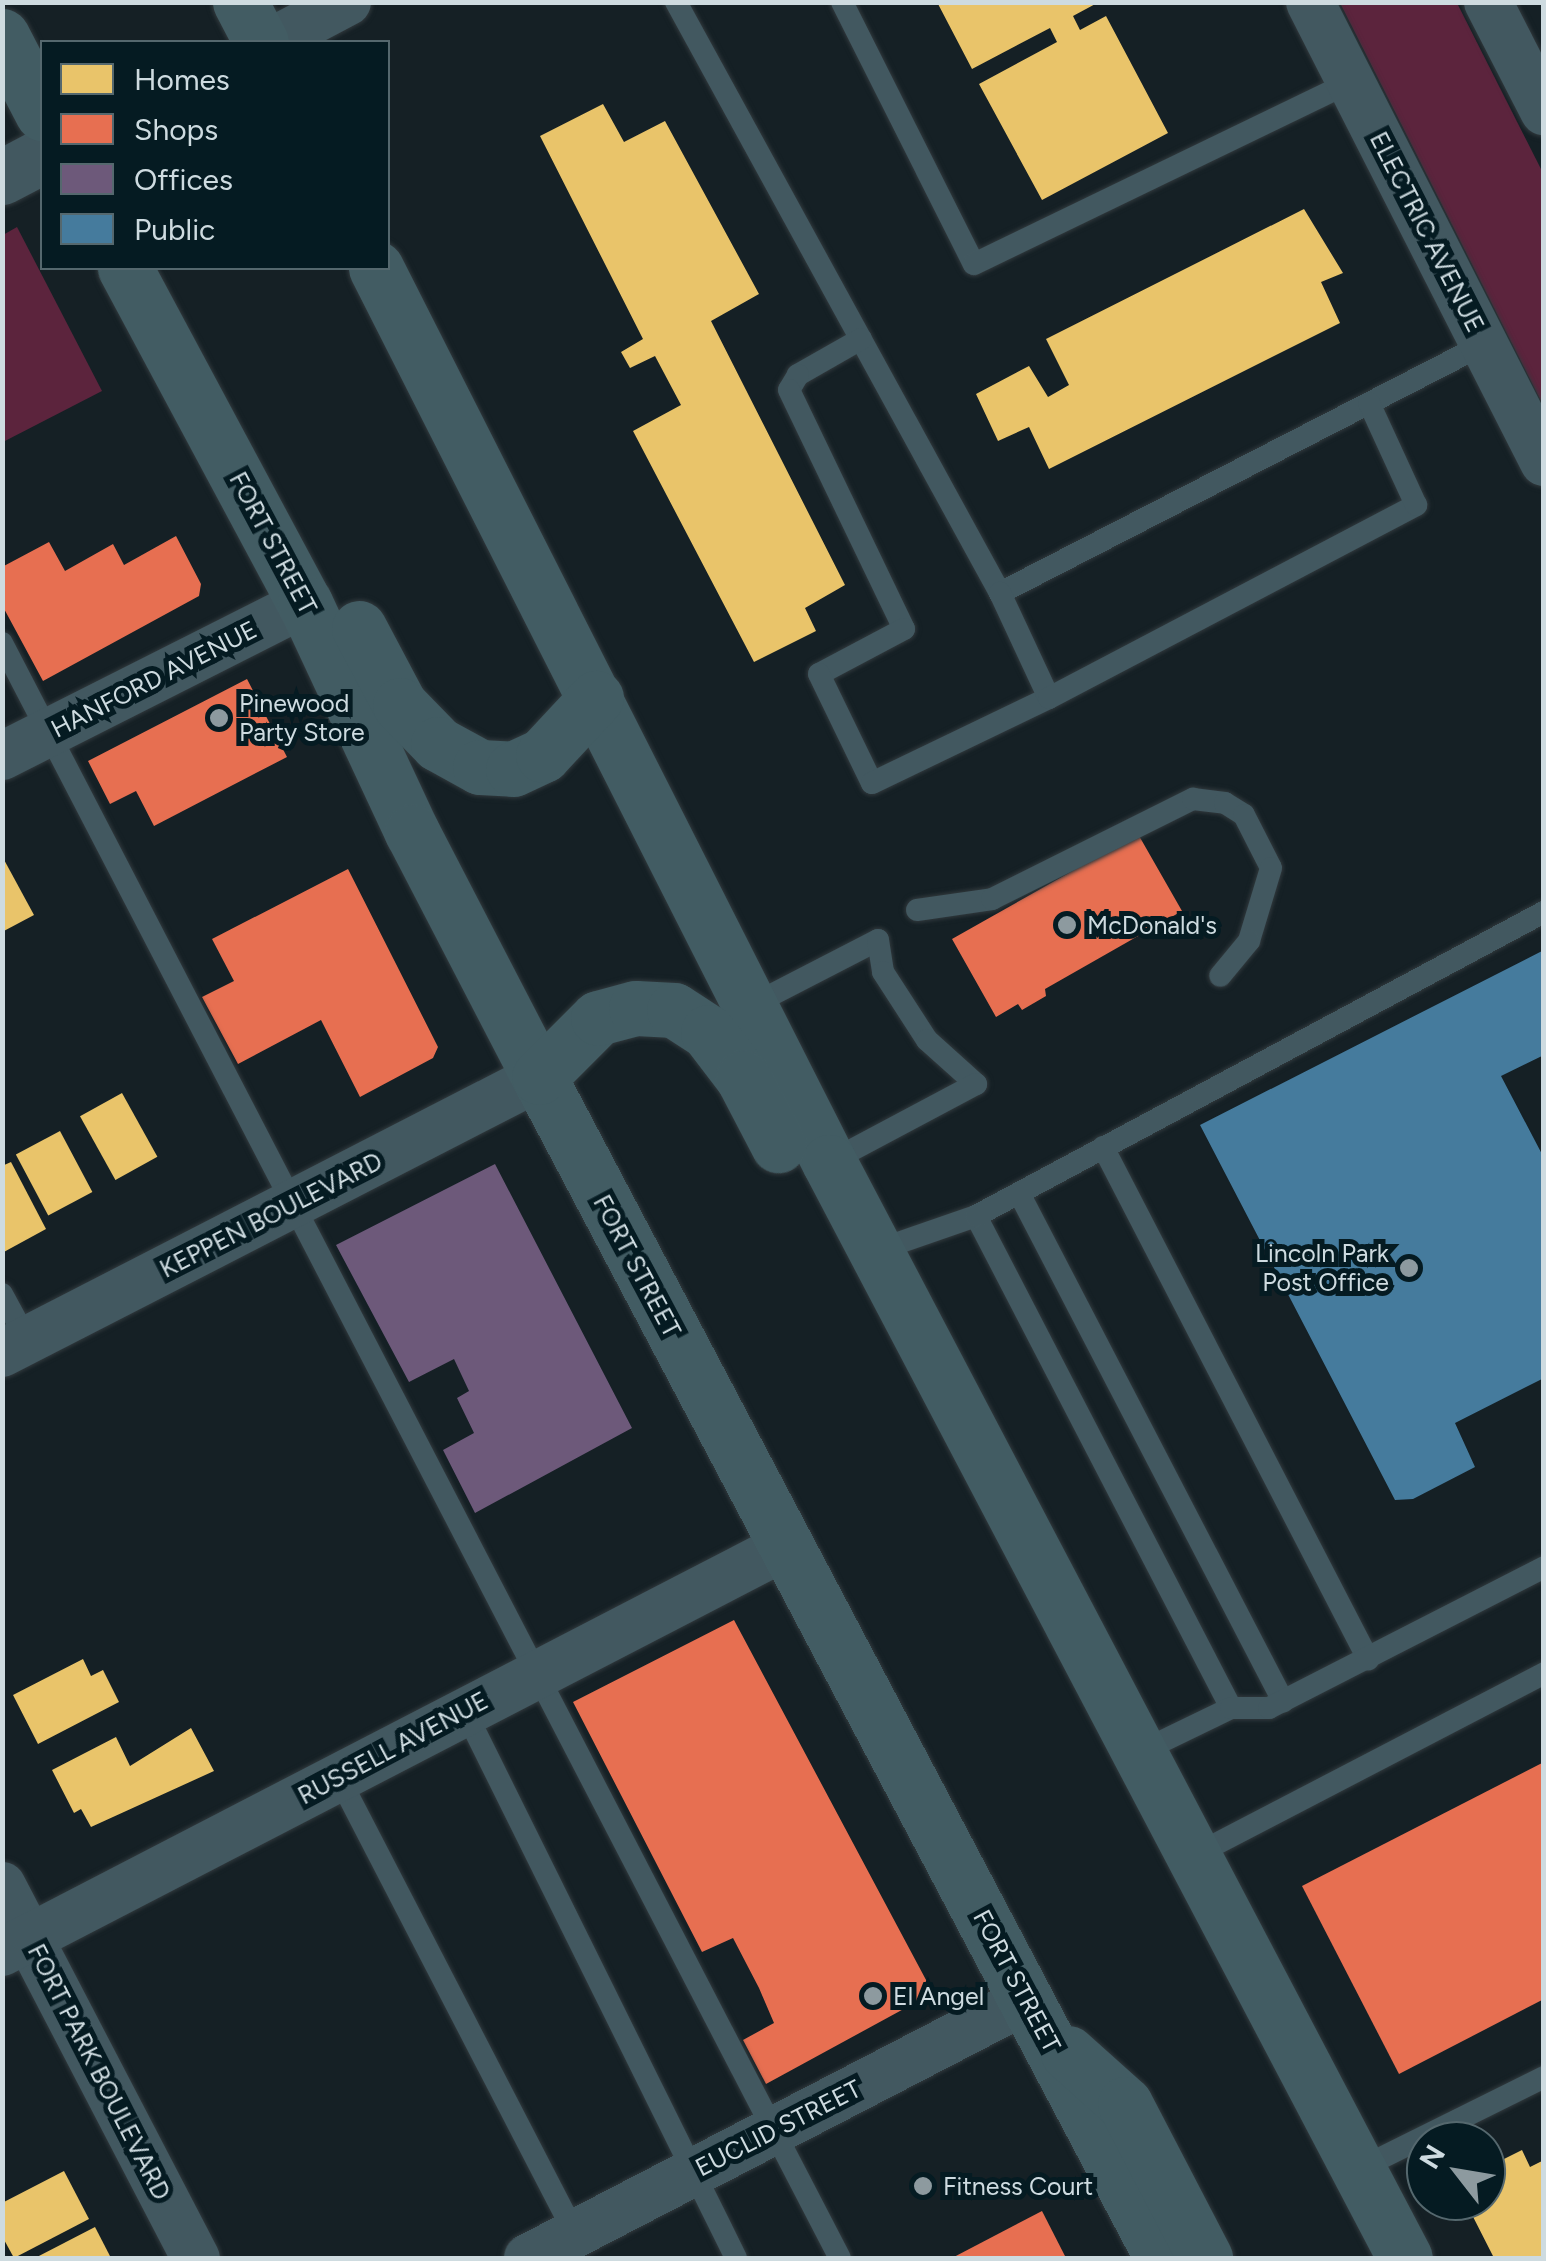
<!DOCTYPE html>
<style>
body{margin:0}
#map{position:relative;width:1546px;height:2261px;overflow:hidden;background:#152025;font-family:Figtree,sans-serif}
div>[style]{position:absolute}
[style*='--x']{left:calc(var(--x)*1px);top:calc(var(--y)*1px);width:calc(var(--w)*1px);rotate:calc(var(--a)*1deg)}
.green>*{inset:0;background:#5c243d}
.homes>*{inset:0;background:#e9c46a;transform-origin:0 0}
.shops>*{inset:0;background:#e76f51}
.offices>*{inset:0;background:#6d597a}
.public>*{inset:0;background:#457b9d}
.roads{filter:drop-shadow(0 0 2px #31393d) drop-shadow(0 0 2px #31393d)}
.service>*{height:22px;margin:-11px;padding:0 11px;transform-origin:11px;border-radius:11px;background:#425860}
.minor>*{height:48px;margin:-24px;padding:0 24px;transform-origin:24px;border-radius:24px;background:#425860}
.tertiary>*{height:55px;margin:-27.5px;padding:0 27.5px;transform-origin:27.5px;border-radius:27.5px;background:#425860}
.primary>*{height:55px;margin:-27.5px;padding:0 27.5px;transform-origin:27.5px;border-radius:27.5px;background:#425c63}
.dots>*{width:28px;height:28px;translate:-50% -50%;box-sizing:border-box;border:5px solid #051b22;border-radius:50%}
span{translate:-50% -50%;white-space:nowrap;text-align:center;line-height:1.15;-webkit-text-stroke:10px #051b22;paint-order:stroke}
.street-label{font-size:25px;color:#cedbe0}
.poi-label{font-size:25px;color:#cedbe0}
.left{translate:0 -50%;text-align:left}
.right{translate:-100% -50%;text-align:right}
.frame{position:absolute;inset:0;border:5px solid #cedbe0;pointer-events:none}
.legend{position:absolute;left:40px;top:40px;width:350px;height:230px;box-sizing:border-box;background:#051b22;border:2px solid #55686e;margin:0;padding:12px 18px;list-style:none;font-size:30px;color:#cedbe0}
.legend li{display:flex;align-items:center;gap:20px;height:50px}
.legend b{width:50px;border:2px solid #55686e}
.north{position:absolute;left:1406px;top:2121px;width:100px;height:100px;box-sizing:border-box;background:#051b22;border:2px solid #55686e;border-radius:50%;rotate:301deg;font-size:28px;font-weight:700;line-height:40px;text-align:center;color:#cedbe0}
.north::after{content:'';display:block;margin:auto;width:35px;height:45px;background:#8d9a9f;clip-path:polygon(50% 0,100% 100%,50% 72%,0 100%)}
</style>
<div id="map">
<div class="green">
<div style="clip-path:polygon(1340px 3px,1457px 3px,1543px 173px,1543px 405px)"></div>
<div style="clip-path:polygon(17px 227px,102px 391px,3px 442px,3px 235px)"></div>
</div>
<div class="homes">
<div style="clip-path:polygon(937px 2px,1099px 2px,1073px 16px,1080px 30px,1106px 16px,1168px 133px,1042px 200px,979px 84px,1057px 42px,1050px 28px,972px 69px)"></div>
<div style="clip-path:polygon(603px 104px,624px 142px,665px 121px,759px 294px,711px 321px,845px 585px,805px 608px,816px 631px,754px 662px,633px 431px,681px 405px,655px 356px,630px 368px,621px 352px,643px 339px,540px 136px)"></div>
<div style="clip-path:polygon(1304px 209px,1343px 273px,1321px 282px,1340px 323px,1049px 469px,1029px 427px,998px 441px,976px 394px,1029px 366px,1048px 397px,1069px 385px,1046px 339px)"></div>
<div style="clip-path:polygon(2px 856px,34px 915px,2px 932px)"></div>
<div style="left:122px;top:1093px;width:73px;height:48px;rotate:61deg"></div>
<div style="left:60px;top:1131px;width:69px;height:50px;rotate:62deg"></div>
<div style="clip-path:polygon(11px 1162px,46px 1229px,2px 1253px,2px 1166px)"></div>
<div style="clip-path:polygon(83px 1659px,91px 1676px,103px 1670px,119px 1702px,38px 1744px,13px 1695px)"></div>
<div style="clip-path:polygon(191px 1728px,214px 1771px,91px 1827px,81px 1809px,74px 1813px,52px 1770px,116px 1737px,130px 1766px)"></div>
<div style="clip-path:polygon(1522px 2150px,1530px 2167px,1544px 2160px,1544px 2258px,1494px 2258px,1465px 2201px,1486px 2201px,1486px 2168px)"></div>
<div style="clip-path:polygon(64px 2171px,89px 2219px,14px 2258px,2px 2236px,2px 2203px)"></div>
<div style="clip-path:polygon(95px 2227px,111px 2258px,35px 2258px)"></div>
</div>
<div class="shops">
<div style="clip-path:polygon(176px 536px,201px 584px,199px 596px,43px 681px,2px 605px,2px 567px,49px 542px,65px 571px,113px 544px,124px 565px)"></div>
<div style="clip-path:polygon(247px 679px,287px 757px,154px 826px,136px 791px,110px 804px,88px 761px)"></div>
<div style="clip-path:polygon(1138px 834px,1182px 911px,1045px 989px,1046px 996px,1022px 1010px,1018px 1004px,996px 1017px,952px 939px)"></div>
<div style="clip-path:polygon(348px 869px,438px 1047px,433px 1058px,360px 1097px,321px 1020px,238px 1064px,202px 997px,234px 981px,212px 939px)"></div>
<div style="clip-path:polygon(734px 1620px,933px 1993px,766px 2084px,743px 2040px,774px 2023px,759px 1988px,733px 1938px,702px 1952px,573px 1702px)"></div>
<div style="clip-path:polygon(1544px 1762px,1544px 1999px,1399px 2074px,1302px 1886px)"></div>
<div style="clip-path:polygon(1042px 2211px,1066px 2258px,952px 2258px)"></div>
</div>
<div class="offices">
<div style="clip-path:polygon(495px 1164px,632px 1428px,475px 1513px,443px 1450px,474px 1433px,457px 1398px,469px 1391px,454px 1359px,409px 1382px,336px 1245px)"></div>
</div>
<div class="public">
<div style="clip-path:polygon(1544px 950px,1544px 1055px,1501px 1076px,1544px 1158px,1544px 1378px,1455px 1423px,1475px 1467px,1413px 1499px,1395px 1500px,1200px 1125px)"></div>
</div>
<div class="roads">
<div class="service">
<div style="--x:676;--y:2;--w:674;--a:61.27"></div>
<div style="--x:1000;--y:593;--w:544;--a:-27.22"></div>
<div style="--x:842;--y:2;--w:293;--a:63.3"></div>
<div style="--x:974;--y:264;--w:419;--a:-25.8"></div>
<div style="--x:861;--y:339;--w:73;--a:150.3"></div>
<div style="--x:798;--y:375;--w:17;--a:121"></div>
<div style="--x:789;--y:390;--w:265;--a:64.3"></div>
<div style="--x:904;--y:629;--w:96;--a:152.1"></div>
<div style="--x:819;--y:674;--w:121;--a:64.1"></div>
<div style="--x:872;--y:783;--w:196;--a:-25.7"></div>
<div style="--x:1049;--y:698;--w:116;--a:-115"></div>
<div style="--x:2;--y:643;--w:1819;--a:62.58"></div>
<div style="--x:1049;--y:698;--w:415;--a:-27.7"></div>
<div style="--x:1416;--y:505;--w:112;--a:-114.7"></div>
<div style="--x:917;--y:910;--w:76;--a:-8.3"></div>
<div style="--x:992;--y:899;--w:225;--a:-26.5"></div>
<div style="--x:1193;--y:799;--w:32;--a:7"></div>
<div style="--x:1225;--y:803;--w:22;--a:32"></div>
<div style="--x:1244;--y:815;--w:59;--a:63"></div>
<div style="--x:1271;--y:868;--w:76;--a:106.8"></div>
<div style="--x:1249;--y:941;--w:45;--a:129.6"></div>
<div style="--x:750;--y:1006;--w:144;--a:-27.3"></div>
<div style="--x:878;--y:940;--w:32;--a:81"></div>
<div style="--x:883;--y:972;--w:81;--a:57.1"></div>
<div style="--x:927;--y:1040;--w:66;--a:41.9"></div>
<div style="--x:976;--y:1084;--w:166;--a:152"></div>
<div style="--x:1103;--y:1147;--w:577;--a:62.63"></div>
<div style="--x:1019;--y:1193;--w:573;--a:62.54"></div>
<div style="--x:976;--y:1216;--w:554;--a:62.6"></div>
<div style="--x:875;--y:1251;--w:107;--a:-19.1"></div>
<div style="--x:976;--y:1216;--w:644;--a:-28.16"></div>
<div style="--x:2;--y:1294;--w:52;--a:61.5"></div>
<div style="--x:465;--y:1711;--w:610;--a:63.64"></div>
<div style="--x:1138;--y:1753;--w:103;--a:-25.8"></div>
<div style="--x:1231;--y:1708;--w:38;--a:0"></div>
<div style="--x:1269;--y:1708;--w:309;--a:-27.1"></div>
<div style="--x:338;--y:1776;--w:516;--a:62.64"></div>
<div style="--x:1193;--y:1856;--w:396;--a:-27.5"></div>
<div style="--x:1361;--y:2168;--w:204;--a:-26.4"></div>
</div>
<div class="minor">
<div style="--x:1310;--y:2;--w:516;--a:63.04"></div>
<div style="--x:1488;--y:2;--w:123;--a:62.8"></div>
<div style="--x:271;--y:42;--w:86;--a:-27.8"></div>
<div style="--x:2;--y:756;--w:339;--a:-26.8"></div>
<div style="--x:2;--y:1353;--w:604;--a:-27.2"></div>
<div style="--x:2;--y:1886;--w:420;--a:62.5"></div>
<div style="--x:2;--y:1952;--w:881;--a:-27.38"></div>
<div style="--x:528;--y:2258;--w:563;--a:-27.38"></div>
</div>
<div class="tertiary">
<div style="--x:2;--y:177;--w:45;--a:-27.7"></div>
</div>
<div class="primary">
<div style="--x:240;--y:2;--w:45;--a:62.3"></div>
<div style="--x:2;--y:36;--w:87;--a:62.5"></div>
<div style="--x:125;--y:268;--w:380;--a:61.8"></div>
<div style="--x:305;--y:603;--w:253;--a:65"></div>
<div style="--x:412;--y:832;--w:276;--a:62.6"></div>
<div style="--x:539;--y:1077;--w:1335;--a:62.19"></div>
<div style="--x:376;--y:268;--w:1002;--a:63.13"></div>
<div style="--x:829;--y:1162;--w:1238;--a:62.28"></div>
<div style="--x:359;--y:628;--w:87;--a:62"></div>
<div style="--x:400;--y:705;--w:54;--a:45.7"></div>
<div style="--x:438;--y:744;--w:48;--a:28.7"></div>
<div style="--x:480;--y:767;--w:33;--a:3"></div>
<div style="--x:513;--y:769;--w:33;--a:-25"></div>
<div style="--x:543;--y:755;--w:78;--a:-47.1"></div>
<div style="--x:539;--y:1077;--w:83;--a:-45"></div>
<div style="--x:598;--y:1018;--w:39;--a:-15"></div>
<div style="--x:636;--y:1008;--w:38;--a:3"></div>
<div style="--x:674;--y:1010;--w:40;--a:32.9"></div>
<div style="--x:708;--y:1032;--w:58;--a:52.7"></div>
<div style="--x:743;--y:1078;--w:76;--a:62.4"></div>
<div style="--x:1068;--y:2053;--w:76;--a:41.8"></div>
<div style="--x:1125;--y:2104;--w:174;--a:62.5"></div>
</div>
</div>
<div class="dots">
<div style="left:219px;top:718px;background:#8d9a9f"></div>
<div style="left:1067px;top:925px;background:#8d9a9f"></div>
<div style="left:1409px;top:1268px;background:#8d9a9f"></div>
<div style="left:873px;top:1996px;background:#8d9a9f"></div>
<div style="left:923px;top:2186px;background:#8d9a9f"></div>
</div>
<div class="street-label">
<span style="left:1427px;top:232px;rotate:63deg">ELECTRIC AVENUE</span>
<span style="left:273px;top:543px;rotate:62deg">FORT STREET</span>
<span style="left:154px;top:679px;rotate:-27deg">HANFORD AVENUE</span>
<span style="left:271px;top:1215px;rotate:-27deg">KEPPEN BOULEVARD</span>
<span style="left:637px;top:1266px;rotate:62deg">FORT STREET</span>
<span style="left:393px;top:1748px;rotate:-28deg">RUSSELL AVENUE</span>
<span style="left:1017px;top:1981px;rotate:62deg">FORT STREET</span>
<span style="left:99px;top:2072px;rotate:63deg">FORT PARK BOULEVARD</span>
<span style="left:778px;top:2128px;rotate:-27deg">EUCLID STREET</span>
</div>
<div class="poi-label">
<span class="left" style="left:239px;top:718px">Pinewood<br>Party Store</span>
<span class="left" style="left:1087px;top:925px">McDonald's</span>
<span class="right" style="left:1389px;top:1268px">Lincoln Park<br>Post Office</span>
<span class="left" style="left:893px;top:1996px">El Angel</span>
<span class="left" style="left:943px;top:2186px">Fitness Court</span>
</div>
<div class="frame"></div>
<ul class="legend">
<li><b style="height:28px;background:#e9c46a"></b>Homes</li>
<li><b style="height:28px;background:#e76f51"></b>Shops</li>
<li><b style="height:28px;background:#6d597a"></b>Offices</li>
<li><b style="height:28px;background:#457b9d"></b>Public</li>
</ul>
<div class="north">N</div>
</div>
